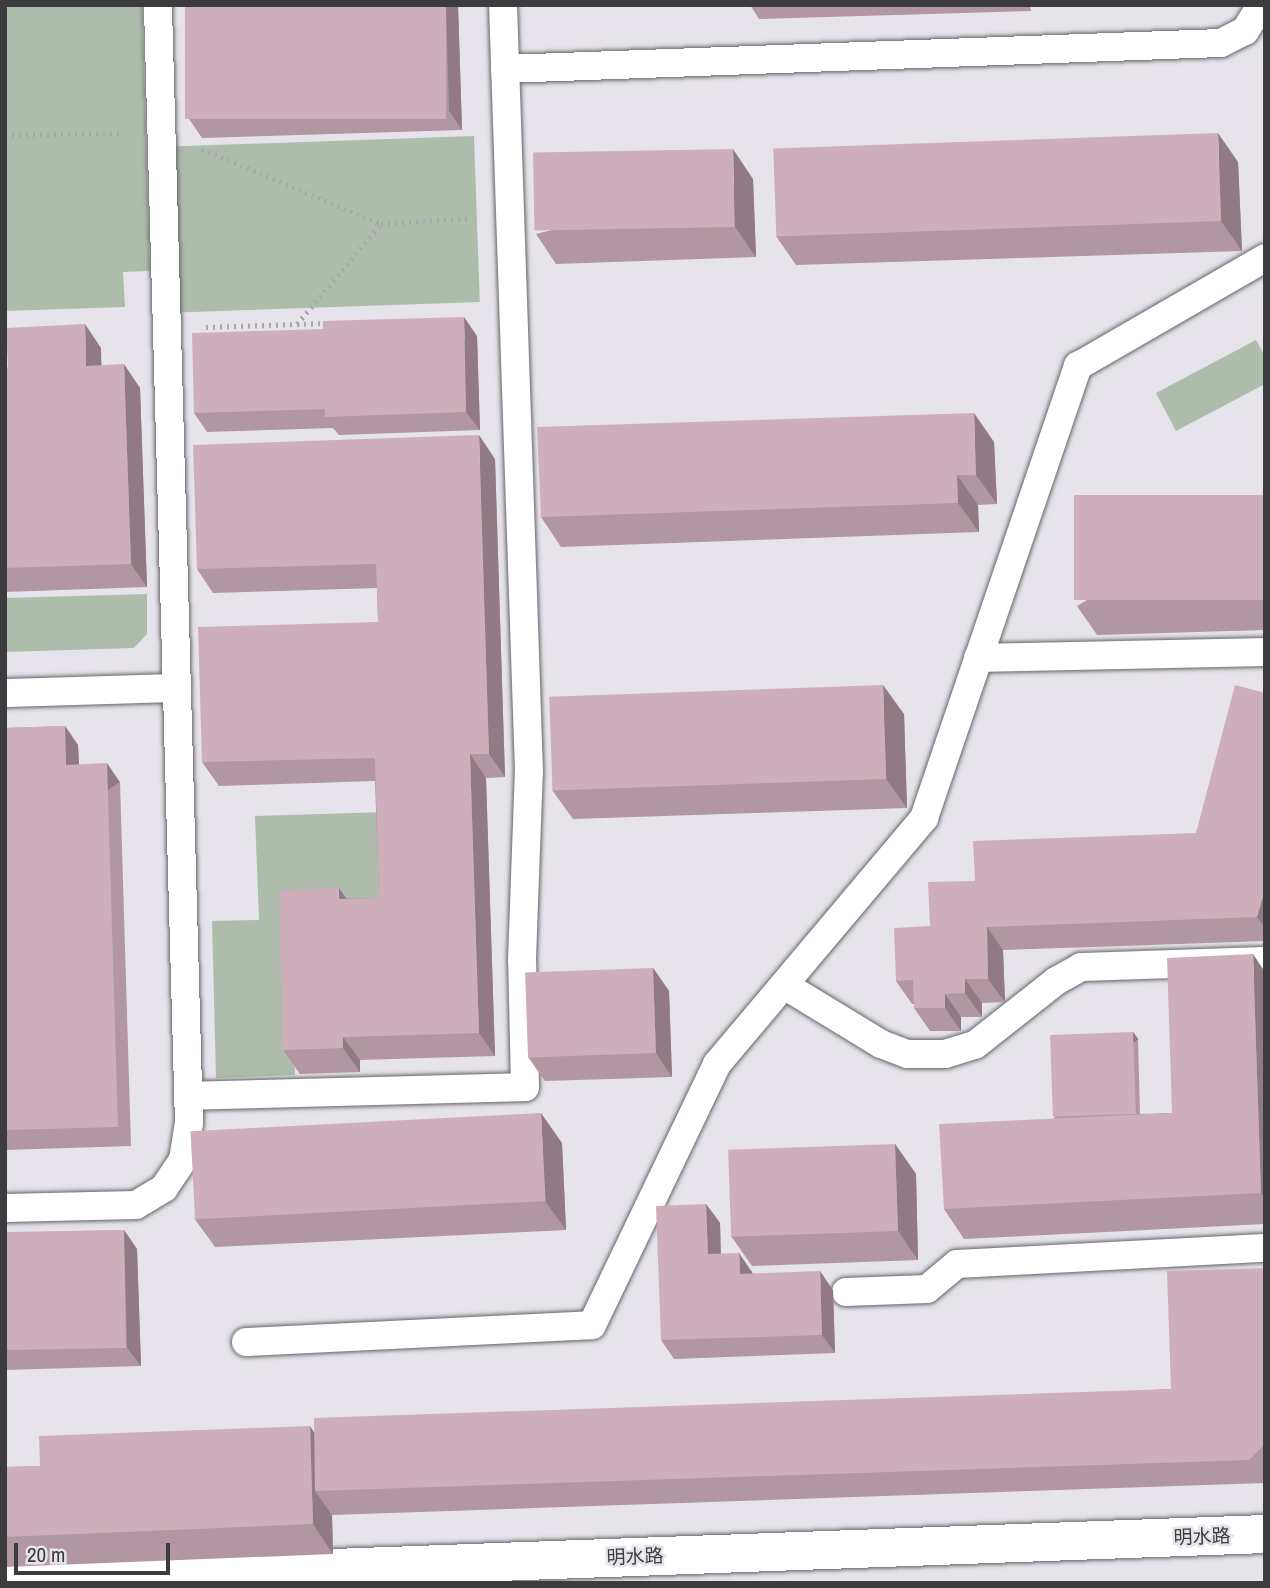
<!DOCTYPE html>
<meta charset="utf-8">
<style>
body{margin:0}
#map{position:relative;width:1270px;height:1588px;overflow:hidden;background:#e6e4ea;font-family:"Archivo Narrow","Noto Sans SC",sans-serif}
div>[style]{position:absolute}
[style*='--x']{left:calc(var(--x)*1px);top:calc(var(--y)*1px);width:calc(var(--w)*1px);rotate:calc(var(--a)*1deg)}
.green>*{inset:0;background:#aebdab;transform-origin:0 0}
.path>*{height:4.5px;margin-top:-2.25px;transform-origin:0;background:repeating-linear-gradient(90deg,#a9a7ac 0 2px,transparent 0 7px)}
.roads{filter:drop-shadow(0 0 2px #67646a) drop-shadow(0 0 2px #67646a)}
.lane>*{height:28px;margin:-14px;padding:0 14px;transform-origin:14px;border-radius:14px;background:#fff}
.secondary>*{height:38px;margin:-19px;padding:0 19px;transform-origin:19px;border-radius:19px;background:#fff}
.wall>*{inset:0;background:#b296a1}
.shaded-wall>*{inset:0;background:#917a83;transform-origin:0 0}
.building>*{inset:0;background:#cfaebb;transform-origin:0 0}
span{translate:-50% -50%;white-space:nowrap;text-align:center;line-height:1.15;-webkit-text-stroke:5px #e6e4ea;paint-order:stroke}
.street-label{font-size:19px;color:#3c3b3e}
.frame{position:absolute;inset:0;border:7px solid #3c3b3e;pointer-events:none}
.scale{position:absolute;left:14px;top:1543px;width:156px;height:32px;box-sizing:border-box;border:4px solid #3c3b3e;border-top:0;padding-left:9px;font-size:21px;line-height:24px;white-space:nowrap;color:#3c3b3e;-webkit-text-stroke:5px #e6e4ea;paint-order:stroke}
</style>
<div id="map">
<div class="green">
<div style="clip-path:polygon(5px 5px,142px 5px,150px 271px,123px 272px,125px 307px,5px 311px)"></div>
<div style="left:474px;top:136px;width:166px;height:301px;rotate:88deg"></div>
<div style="clip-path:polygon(1256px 340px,1265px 356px,1265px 384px,1176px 431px,1156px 393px)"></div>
<div style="clip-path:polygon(147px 594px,147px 634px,134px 648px,5px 652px,5px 598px)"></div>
<div style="clip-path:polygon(387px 812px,391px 917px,291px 910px,295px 1075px,216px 1078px,212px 921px,259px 920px,255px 816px)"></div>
</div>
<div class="path">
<div style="--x:5;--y:135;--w:115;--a:-1"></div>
<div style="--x:202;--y:149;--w:194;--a:22.7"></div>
<div style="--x:297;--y:324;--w:131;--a:-50"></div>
<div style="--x:381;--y:224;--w:90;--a:-3.8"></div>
<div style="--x:206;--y:327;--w:121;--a:-1.9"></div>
</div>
<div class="roads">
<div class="lane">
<div style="--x:505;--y:69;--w:716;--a:-2.08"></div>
<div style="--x:1221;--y:43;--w:27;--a:-27"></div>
<div style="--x:1245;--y:31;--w:31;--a:-58"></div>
<div style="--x:978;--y:658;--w:287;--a:-1.2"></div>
<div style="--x:5;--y:693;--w:172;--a:-1.7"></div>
<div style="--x:784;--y:985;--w:114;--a:31.3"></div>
<div style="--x:881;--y:1044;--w:28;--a:21"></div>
<div style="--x:907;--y:1054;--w:38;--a:0"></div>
<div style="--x:945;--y:1054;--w:31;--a:-17"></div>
<div style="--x:975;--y:1045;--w:103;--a:-38.3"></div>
<div style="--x:1056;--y:981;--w:29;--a:-29"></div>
<div style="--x:1081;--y:967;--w:184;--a:-1.9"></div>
<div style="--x:188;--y:1096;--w:337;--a:-1.5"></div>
<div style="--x:525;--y:1087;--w:128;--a:-91.3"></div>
<div style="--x:522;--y:959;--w:187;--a:-87.9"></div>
<div style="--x:529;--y:772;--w:767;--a:-91.94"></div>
<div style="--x:5;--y:1208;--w:131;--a:-1.3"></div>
<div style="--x:136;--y:1205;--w:33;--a:-31"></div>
<div style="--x:164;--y:1188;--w:34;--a:-56"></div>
<div style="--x:183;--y:1160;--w:36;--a:-81"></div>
<div style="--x:189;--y:1124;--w:1119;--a:-91.59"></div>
<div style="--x:846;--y:1292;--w:81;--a:-2.1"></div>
<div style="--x:927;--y:1289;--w:39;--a:-40"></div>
<div style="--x:957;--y:1264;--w:308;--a:-3"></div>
<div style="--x:246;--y:1342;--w:346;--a:-2.8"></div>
<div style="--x:592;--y:1325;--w:289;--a:-64.4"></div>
<div style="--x:717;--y:1064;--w:322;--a:-49.9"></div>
<div style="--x:924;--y:818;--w:478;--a:-71.2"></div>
<div style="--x:1078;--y:366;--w:216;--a:-30"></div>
</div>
<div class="secondary">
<div style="--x:5;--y:1580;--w:1261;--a:-2.09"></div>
</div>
</div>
<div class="wall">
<div style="clip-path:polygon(458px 5px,462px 130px,202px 138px,189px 119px)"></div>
<div style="clip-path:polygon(750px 5px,1030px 5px,1031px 11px,759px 19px)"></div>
<div style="clip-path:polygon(1238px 162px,1242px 251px,796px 265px,776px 236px)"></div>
<div style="clip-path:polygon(753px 179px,756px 257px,556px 264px,536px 234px)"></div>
<div style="clip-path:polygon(477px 336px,480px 430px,339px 435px,333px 428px,207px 432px,194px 413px)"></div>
<div style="clip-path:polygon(101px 348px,101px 365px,140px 388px,147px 587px,5px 592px,5px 368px)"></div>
<div style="clip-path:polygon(994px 442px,997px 504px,978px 505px,979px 532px,561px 547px,541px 517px)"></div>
<div style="clip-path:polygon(495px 459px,505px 777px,486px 778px,495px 1056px,360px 1060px,360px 1072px,300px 1074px,283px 1050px,339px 888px,346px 898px,379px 898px,375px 781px,219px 786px,202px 762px,378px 622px,377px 588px,213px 593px,197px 569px)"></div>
<div style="clip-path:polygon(1265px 495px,1265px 630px,1097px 635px,1077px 606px)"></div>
<div style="clip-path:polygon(1265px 693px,1265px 941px,1003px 950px,1005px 1002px,982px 1003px,982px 1017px,961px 1017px,961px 1031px,930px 1031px,914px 1008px,914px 1004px,912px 1004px,896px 981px,930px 926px,975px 881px,1196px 833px)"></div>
<div style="clip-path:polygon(904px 714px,907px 808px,573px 819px,552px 790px)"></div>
<div style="clip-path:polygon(65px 726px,78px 745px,79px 765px,120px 782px,131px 1146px,5px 1150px,5px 728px)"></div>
<div style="clip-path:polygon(653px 968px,669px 991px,672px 1077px,545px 1081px,528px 1057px)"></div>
<div style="clip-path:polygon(1265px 972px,1265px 1224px,964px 1239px,944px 1209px,1053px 1119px,1133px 1032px,1138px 1039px,1140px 1114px,1172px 1113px)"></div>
<div style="clip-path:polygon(562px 1143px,566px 1230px,215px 1247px,194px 1218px)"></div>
<div style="clip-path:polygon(895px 1144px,916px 1174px,918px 1260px,752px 1266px,731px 1236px)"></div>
<div style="clip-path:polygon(706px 1204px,720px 1223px,721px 1254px,752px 1272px,752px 1273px,833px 1290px,835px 1353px,674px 1359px,661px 1340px)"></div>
<div style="clip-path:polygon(124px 1230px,137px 1249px,141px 1366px,5px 1370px,5px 1233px)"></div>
<div style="clip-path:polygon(1265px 1268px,1265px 1483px,332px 1515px,333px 1554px,5px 1567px,5px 1467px,40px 1466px,314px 1433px,1171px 1389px)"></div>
</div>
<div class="shaded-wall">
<div style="clip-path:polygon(446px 5px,458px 5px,462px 130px,449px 111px)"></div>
<div style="clip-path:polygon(1218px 133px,1238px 162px,1242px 251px,1221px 221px)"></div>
<div style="clip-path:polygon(733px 149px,753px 179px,756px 257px,735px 227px)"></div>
<div style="clip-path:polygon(464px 317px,477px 336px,480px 430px,466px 412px)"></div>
<div style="clip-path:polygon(85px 324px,101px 348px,102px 389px,86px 366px)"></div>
<div style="clip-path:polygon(124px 364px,140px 388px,147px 587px,131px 564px)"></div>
<div style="clip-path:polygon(974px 413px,994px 442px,997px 504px,976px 475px)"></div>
<div style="clip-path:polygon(479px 435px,495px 459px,505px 777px,489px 754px)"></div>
<div style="clip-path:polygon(957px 475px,978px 505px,979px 532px,958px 503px)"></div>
<div style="clip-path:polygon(883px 685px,904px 714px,907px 808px,886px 779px)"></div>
<div style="clip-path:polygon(65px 726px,78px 745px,80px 784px,66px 765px)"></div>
<div style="clip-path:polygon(470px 754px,486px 778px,495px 1056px,479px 1033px)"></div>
<div style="left:107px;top:763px;width:23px;height:364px;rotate:56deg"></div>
<div style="clip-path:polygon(339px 888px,355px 911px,339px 899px)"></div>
<div style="clip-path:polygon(1265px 890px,1265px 928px,1257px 917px)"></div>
<div style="clip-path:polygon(987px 927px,1003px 950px,1005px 1002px,988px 979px)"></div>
<div style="clip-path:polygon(1253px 954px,1265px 972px,1265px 1199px,1261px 1193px)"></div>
<div style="clip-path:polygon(653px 968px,669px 991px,672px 1077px,656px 1053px)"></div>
<div style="clip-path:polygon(965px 979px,982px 1003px,982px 1017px,965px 993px)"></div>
<div style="clip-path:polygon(945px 994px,961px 1017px,961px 1031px,945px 1008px)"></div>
<div style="left:1133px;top:1032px;width:9px;height:96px;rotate:54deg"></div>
<div style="clip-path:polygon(343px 1037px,360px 1060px,360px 1072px,343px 1048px)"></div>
<div style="clip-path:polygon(541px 1113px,562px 1143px,566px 1230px,545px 1201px)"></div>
<div style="clip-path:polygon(895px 1144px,916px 1174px,918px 1260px,898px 1231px)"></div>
<div style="clip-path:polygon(706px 1204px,720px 1223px,721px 1273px,708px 1254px)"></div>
<div style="clip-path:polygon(124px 1230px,137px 1249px,141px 1366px,127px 1348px)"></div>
<div style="clip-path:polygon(739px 1253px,752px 1272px,753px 1293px,740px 1274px)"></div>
<div style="clip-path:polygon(820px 1271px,833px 1290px,835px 1353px,822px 1335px)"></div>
<div style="clip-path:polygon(310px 1426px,330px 1456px,315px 1491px,332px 1515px,333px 1554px,313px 1524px)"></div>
</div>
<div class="building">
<div style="left:185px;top:5px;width:261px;height:114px"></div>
<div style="left:1218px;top:133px;width:88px;height:445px;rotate:88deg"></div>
<div style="left:733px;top:149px;width:78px;height:200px;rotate:89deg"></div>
<div style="clip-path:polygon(464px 317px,466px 412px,325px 417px,325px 409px,194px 413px,192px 333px,323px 329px,323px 321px)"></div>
<div style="clip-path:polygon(85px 324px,86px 366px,124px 364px,131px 564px,5px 568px,5px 368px,8px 368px,6px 328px)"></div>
<div style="clip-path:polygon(974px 413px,976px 475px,957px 475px,958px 503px,541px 517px,537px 427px)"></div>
<div style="clip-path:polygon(479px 435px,489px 754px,470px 754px,479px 1033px,343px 1037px,343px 1048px,283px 1050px,279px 890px,339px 888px,339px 899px,379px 898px,375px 758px,202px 762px,198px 627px,378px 622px,376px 564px,197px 569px,193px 445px)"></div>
<div style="left:1265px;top:495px;width:105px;height:191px;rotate:90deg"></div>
<div style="left:883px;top:685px;width:94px;height:334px;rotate:88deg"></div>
<div style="clip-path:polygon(1235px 685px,1265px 693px,1265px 890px,1257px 917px,987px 927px,988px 979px,965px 979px,965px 993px,945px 994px,945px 1008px,914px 1008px,913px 980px,896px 981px,894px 928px,930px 926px,928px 882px,975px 881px,973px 841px,1196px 833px)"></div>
<div style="clip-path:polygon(65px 726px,66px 765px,107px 763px,118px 1127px,5px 1130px,5px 728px)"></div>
<div style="clip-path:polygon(1253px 954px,1261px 1193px,944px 1209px,939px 1124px,1172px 1113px,1167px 958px)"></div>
<div style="left:653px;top:968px;width:85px;height:128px;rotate:88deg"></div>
<div style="left:1133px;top:1032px;width:82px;height:83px;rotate:88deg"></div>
<div style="left:541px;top:1113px;width:88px;height:351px;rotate:87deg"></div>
<div style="left:895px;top:1144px;width:87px;height:167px;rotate:88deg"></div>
<div style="clip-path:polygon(706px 1204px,708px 1254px,739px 1253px,740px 1274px,820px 1271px,822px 1335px,661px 1340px,656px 1206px)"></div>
<div style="left:124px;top:1230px;width:118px;height:119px;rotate:89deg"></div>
<div style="clip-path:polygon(1265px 1268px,1265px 1444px,1249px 1460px,315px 1491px,314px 1418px,1171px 1389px,1167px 1271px)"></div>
<div style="clip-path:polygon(310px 1426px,313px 1524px,5px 1537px,5px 1467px,40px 1466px,39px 1436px)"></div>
</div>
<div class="street-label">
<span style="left:1202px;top:1537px;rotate:-2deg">明水路</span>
<span style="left:635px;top:1557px;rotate:-2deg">明水路</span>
</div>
<div class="frame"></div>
<div class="scale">20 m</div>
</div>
